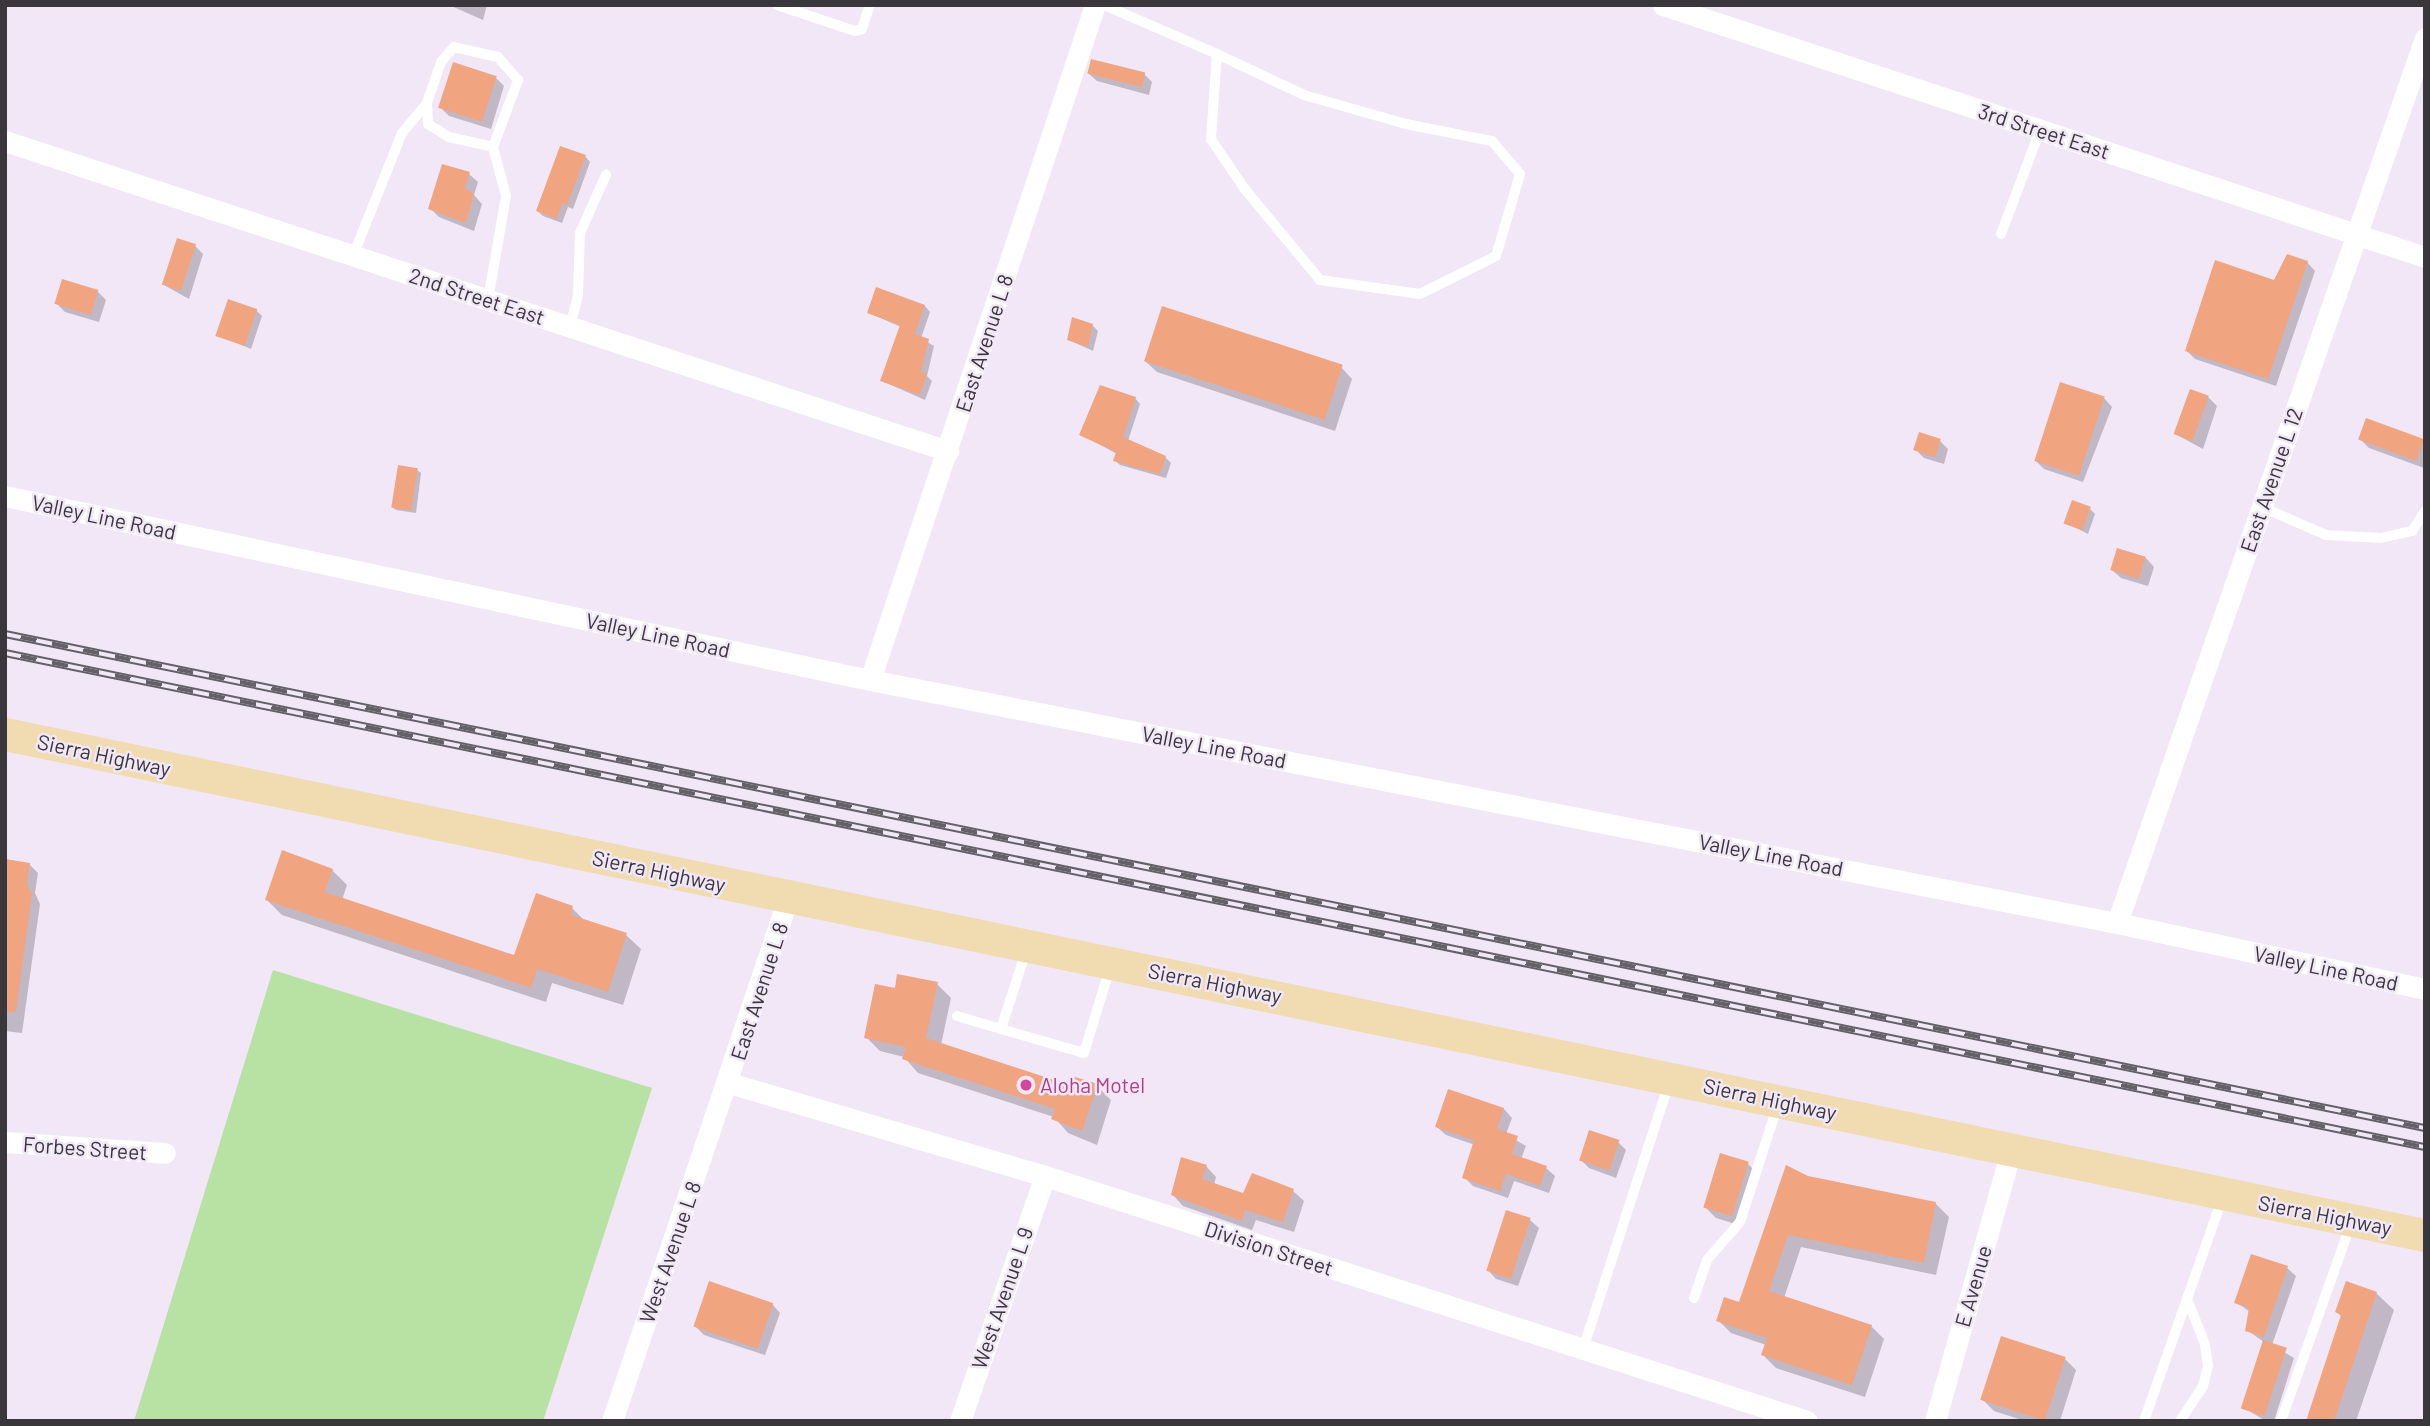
<!DOCTYPE html>
<style>
body{margin:0}
#map{position:relative;width:2430px;height:1426px;overflow:hidden;background:#f1e7f7;font-family:Barlow,sans-serif}
div>[style]{position:absolute}
[style*='--x']{left:calc(var(--x)*1px);top:calc(var(--y)*1px);width:calc(var(--w)*1px);rotate:calc(var(--a)*1deg)}
.green>*{inset:0;background:#b7e2a4}
.shadow>*{inset:0;background:#0003}
.building>*{inset:0;background:#f1a480;transform-origin:0 0}
.lane>*{height:10px;margin:-5px;padding:0 5px;transform-origin:5px;border-radius:5px;background:#fff}
.street>*{height:21px;margin:-10.5px;padding:0 10.5px;transform-origin:10.5px;border-radius:10.5px;background:#fff}
.primary>*{height:33px;margin:-16.5px;padding:0 16.5px;transform-origin:16.5px;border-radius:16.5px;background:#f1dcb2}
.rail>*{height:8px;margin-top:-4px;transform-origin:0;background:repeating-linear-gradient(90deg,#f1e7f7 0 16px,#646068 0 32px);box-sizing:border-box;border-block:2px solid #646068}
.dots>*{width:19px;height:19px;translate:-50% -50%;box-sizing:border-box;border:4px solid #f1e7f7;border-radius:50%}
span{translate:-50% -50%;white-space:nowrap;text-align:center;line-height:1.15;-webkit-text-stroke:5px #f1e7f7;paint-order:stroke}
.street-label{font-size:21px;color:#39363c}
.hotel-label{font-size:21px;color:#b23c85}
.left{translate:0 -50%;text-align:left}
.frame{position:absolute;inset:0;border:7px solid #39363c;pointer-events:none}
</style>
<div id="map">
<div class="green">
<div style="clip-path:polygon(273px 970px,652px 1088px,543px 1421px,134px 1421px)"></div>
</div>
<div class="shadow">
<div style="clip-path:polygon(449px 5px,487px 5px,483px 20px)"></div>
<div style="clip-path:polygon(1088px 73px,1144px 74px,1152px 82px,1149px 95px,1097px 81px)"></div>
<div style="clip-path:polygon(496px 78px,504px 86px,491px 129px,449px 116px,441px 108px)"></div>
<div style="clip-path:polygon(585px 156px,590px 162px,573px 209px,568px 207px,562px 223px,543px 216px,538px 211px)"></div>
<div style="clip-path:polygon(469px 174px,478px 182px,474px 195px,482px 204px,474px 231px,439px 217px,430px 208px)"></div>
<div style="clip-path:polygon(195px 246px,203px 254px,189px 299px,164px 285px)"></div>
<div style="clip-path:polygon(2307px 262px,2315px 271px,2276px 386px,2195px 359px,2187px 351px)"></div>
<div style="clip-path:polygon(97px 291px,106px 300px,99px 322px,65px 312px,56px 303px)"></div>
<div style="clip-path:polygon(925px 306px,930px 312px,921px 338px,934px 346px,927px 376px,932px 381px,925px 400px,882px 381px,901px 327px,869px 313px)"></div>
<div style="clip-path:polygon(256px 310px,262px 316px,251px 349px,218px 335px)"></div>
<div style="clip-path:polygon(1092px 325px,1098px 331px,1093px 351px,1069px 340px)"></div>
<div style="clip-path:polygon(1145px 361px,1341px 367px,1352px 379px,1335px 431px,1157px 372px)"></div>
<div style="clip-path:polygon(2208px 397px,2217px 406px,2203px 449px,2177px 435px)"></div>
<div style="clip-path:polygon(1135px 398px,1140px 404px,1128px 441px,1165px 457px,1171px 463px,1166px 478px,1120px 465px,1115px 460px,1117px 454px,1082px 435px)"></div>
<div style="clip-path:polygon(2104px 398px,2112px 407px,2083px 482px,2044px 469px,2036px 461px)"></div>
<div style="clip-path:polygon(2361px 440px,2423px 441px,2424px 468px,2369px 448px)"></div>
<div style="clip-path:polygon(1940px 441px,1948px 449px,1944px 464px,1924px 458px,1915px 449px)"></div>
<div style="clip-path:polygon(417px 470px,421px 473px,416px 513px,396px 510px,392px 507px)"></div>
<div style="clip-path:polygon(2090px 509px,2095px 514px,2088px 534px,2065px 522px)"></div>
<div style="clip-path:polygon(2146px 558px,2154px 567px,2148px 586px,2121px 578px,2112px 570px)"></div>
<div style="clip-path:polygon(5px 859px,29px 864px,38px 873px,35px 893px,40px 904px,22px 1033px,5px 1031px)"></div>
<div style="clip-path:polygon(332px 870px,347px 885px,342px 900px,515px 957px,572px 908px,586px 922px,626px 935px,641px 949px,623px 1005px,552px 983px,546px 1002px,282px 915px,267px 900px)"></div>
<div style="clip-path:polygon(937px 984px,951px 998px,941px 1045px,1073px 1088px,1097px 1086px,1111px 1100px,1097px 1145px,1068px 1133px,1054px 1117px,918px 1073px,904px 1057px,880px 1051px,866px 1037px,896px 990px)"></div>
<div style="clip-path:polygon(1504px 1109px,1512px 1118px,1506px 1134px,1526px 1146px,1521px 1159px,1546px 1168px,1555px 1176px,1549px 1193px,1514px 1181px,1508px 1198px,1473px 1186px,1464px 1177px,1475px 1145px,1446px 1135px,1437px 1127px)"></div>
<div style="clip-path:polygon(1618px 1142px,1626px 1150px,1616px 1178px,1589px 1168px,1581px 1160px)"></div>
<div style="clip-path:polygon(1748px 1164px,1759px 1175px,1742px 1226px,1716px 1218px,1704px 1206px)"></div>
<div style="clip-path:polygon(1206px 1166px,1216px 1177px,1214px 1185px,1244px 1195px,1293px 1191px,1304px 1201px,1294px 1232px,1256px 1220px,1252px 1230px,1183px 1206px,1173px 1195px)"></div>
<div style="clip-path:polygon(1808px 1177px,1936px 1204px,1949px 1217px,1936px 1275px,1801px 1247px,1784px 1298px,1871px 1326px,1884px 1339px,1865px 1397px,1776px 1368px,1763px 1355px,1766px 1345px,1731px 1333px,1718px 1320px,1740px 1304px)"></div>
<div style="clip-path:polygon(1530px 1220px,1539px 1228px,1518px 1286px,1496px 1279px,1488px 1270px)"></div>
<div style="clip-path:polygon(2287px 1268px,2296px 1276px,2272px 1345px,2294px 1358px,2274px 1421px,2266px 1421px,2244px 1408px,2264px 1342px,2247px 1330px,2250px 1312px,2236px 1302px)"></div>
<div style="clip-path:polygon(2376px 1293px,2394px 1310px,2356px 1421px,2307px 1421px,2342px 1317px,2337px 1312px)"></div>
<div style="clip-path:polygon(772px 1304px,780px 1313px,765px 1355px,704px 1335px,696px 1327px)"></div>
<div style="clip-path:polygon(2065px 1359px,2076px 1370px,2060px 1421px,2025px 1421px,1994px 1411px,1983px 1400px)"></div>
</div>
<div class="building">
<div style="left:1091px;top:59px;width:56px;height:15px;rotate:14deg"></div>
<div style="left:453px;top:62px;width:46px;height:48px;rotate:18deg"></div>
<div style="clip-path:polygon(560px 146px,586px 155px,567px 205px,562px 203px,557px 219px,536px 211px)"></div>
<div style="clip-path:polygon(442px 164px,470px 172px,465px 188px,474px 194px,466px 223px,428px 209px)"></div>
<div style="left:177px;top:238px;width:20px;height:49px;rotate:18deg"></div>
<div style="clip-path:polygon(2287px 254px,2308px 261px,2268px 379px,2185px 351px,2215px 260px,2274px 280px)"></div>
<div style="left:62px;top:279px;width:38px;height:26px;rotate:17deg"></div>
<div style="clip-path:polygon(876px 287px,925px 305px,915px 334px,929px 339px,921px 372px,927px 374px,920px 395px,880px 381px,900px 325px,867px 313px)"></div>
<div style="left:228px;top:299px;width:31px;height:39px;rotate:19deg"></div>
<div style="left:1162px;top:306px;width:190px;height:58px;rotate:18deg"></div>
<div style="clip-path:polygon(1072px 317px,1093px 324px,1088px 347px,1067px 340px)"></div>
<div style="left:2060px;top:382px;width:47px;height:83px;rotate:18deg"></div>
<div style="clip-path:polygon(1100px 385px,1136px 397px,1123px 437px,1166px 456px,1160px 474px,1113px 461px,1116px 452px,1079px 435px)"></div>
<div style="left:2190px;top:389px;width:20px;height:48px;rotate:20deg"></div>
<div style="left:2366px;top:418px;width:62px;height:23px;rotate:20deg"></div>
<div style="left:1919px;top:432px;width:23px;height:19px;rotate:18deg"></div>
<div style="left:398px;top:465px;width:20px;height:43px;rotate:9deg"></div>
<div style="left:2072px;top:500px;width:20px;height:25px;rotate:20deg"></div>
<div style="left:2117px;top:548px;width:30px;height:23px;rotate:17deg"></div>
<div style="clip-path:polygon(282px 850px,333px 869px,325px 892px,514px 955px,536px 893px,573px 906px,571px 915px,627px 933px,608px 992px,537px 969px,531px 988px,265px 900px)"></div>
<div style="clip-path:polygon(5px 859px,30px 863px,27px 884px,32px 894px,16px 1012px,5px 1011px)"></div>
<div style="clip-path:polygon(897px 974px,938px 982px,926px 1038px,1072px 1086px,1075px 1077px,1098px 1084px,1082px 1131px,1051px 1119px,1055px 1109px,902px 1059px,906px 1047px,864px 1038px,875px 984px,895px 988px)"></div>
<div style="clip-path:polygon(1448px 1089px,1504px 1108px,1497px 1129px,1518px 1136px,1512px 1154px,1547px 1166px,1540px 1186px,1506px 1174px,1500px 1191px,1462px 1178px,1474px 1140px,1435px 1127px)"></div>
<div style="left:1589px;top:1130px;width:32px;height:32px;rotate:18deg"></div>
<div style="left:1720px;top:1153px;width:30px;height:57px;rotate:17deg"></div>
<div style="clip-path:polygon(1181px 1157px,1207px 1165px,1202px 1179px,1243px 1193px,1252px 1173px,1294px 1189px,1283px 1222px,1245px 1210px,1242px 1221px,1171px 1195px)"></div>
<div style="clip-path:polygon(1786px 1165px,1808px 1176px,1936px 1202px,1924px 1263px,1788px 1235px,1769px 1291px,1872px 1325px,1852px 1385px,1761px 1355px,1767px 1338px,1716px 1321px,1724px 1297px,1739px 1302px)"></div>
<div style="left:1506px;top:1210px;width:26px;height:64px;rotate:18deg"></div>
<div style="clip-path:polygon(2251px 1254px,2288px 1266px,2264px 1337px,2245px 1331px,2249px 1308px,2234px 1303px)"></div>
<div style="left:709px;top:1281px;width:68px;height:48px;rotate:19deg"></div>
<div style="clip-path:polygon(2346px 1281px,2377px 1292px,2334px 1421px,2306px 1421px,2341px 1315px,2335px 1312px)"></div>
<div style="left:2001px;top:1336px;width:68px;height:67px;rotate:18deg"></div>
<div style="left:2263px;top:1340px;width:25px;height:72px;rotate:18deg"></div>
</div>
<div class="lane">
<div style="--x:777;--y:5;--w:82;--a:18.4"></div>
<div style="--x:855;--y:31;--w:7;--a:-16"></div>
<div style="--x:862;--y:29;--w:25;--a:-72"></div>
<div style="--x:1104;--y:5;--w:123;--a:23.4"></div>
<div style="--x:1217;--y:54;--w:96;--a:25.2"></div>
<div style="--x:1304;--y:95;--w:106;--a:15.9"></div>
<div style="--x:1406;--y:124;--w:88;--a:11.2"></div>
<div style="--x:1492;--y:141;--w:43;--a:49.7"></div>
<div style="--x:1520;--y:174;--w:85;--a:106.3"></div>
<div style="--x:1496;--y:256;--w:85;--a:153.4"></div>
<div style="--x:1420;--y:294;--w:101;--a:-172"></div>
<div style="--x:1320;--y:280;--w:119;--a:-129.6"></div>
<div style="--x:1244;--y:188;--w:59;--a:-124"></div>
<div style="--x:1211;--y:139;--w:85;--a:-86"></div>
<div style="--x:2001;--y:234;--w:111;--a:-69.4"></div>
<div style="--x:353;--y:256;--w:132;--a:-68.3"></div>
<div style="--x:402;--y:133;--w:39;--a:-50"></div>
<div style="--x:488;--y:300;--w:106;--a:-80.2"></div>
<div style="--x:506;--y:196;--w:51;--a:-104.9"></div>
<div style="--x:493;--y:147;--w:72;--a:-69.5"></div>
<div style="--x:518;--y:80;--w:30;--a:-131"></div>
<div style="--x:498;--y:57;--w:45;--a:-167.2"></div>
<div style="--x:454;--y:47;--w:20;--a:131"></div>
<div style="--x:441;--y:62;--w:43;--a:108.9"></div>
<div style="--x:427;--y:103;--w:21;--a:87"></div>
<div style="--x:428;--y:124;--w:25;--a:32"></div>
<div style="--x:449;--y:137;--w:45;--a:12.8"></div>
<div style="--x:570;--y:327;--w:33;--a:-76"></div>
<div style="--x:578;--y:295;--w:62;--a:-88.2"></div>
<div style="--x:580;--y:233;--w:64;--a:-65.9"></div>
<div style="--x:2262;--y:507;--w:70;--a:23.6"></div>
<div style="--x:2326;--y:535;--w:55;--a:3.1"></div>
<div style="--x:2381;--y:538;--w:32;--a:-13"></div>
<div style="--x:2412;--y:531;--w:24;--a:-57"></div>
<div style="--x:1027;--y:948;--w:85;--a:107.8"></div>
<div style="--x:1001;--y:1029;--w:86;--a:16.1"></div>
<div style="--x:1084;--y:1053;--w:89;--a:-73"></div>
<div style="--x:957;--y:1016;--w:46;--a:16.5"></div>
<div style="--x:1694;--y:1298;--w:40;--a:-71.1"></div>
<div style="--x:1707;--y:1260;--w:50;--a:-49"></div>
<div style="--x:1740;--y:1222;--w:124;--a:-72.1"></div>
<div style="--x:1583;--y:1349;--w:281;--a:-72.1"></div>
<div style="--x:2144;--y:1421;--w:238;--a:-70.6"></div>
<div style="--x:2180;--y:1421;--w:42;--a:-56.7"></div>
<div style="--x:2203;--y:1386;--w:21;--a:-76"></div>
<div style="--x:2208;--y:1366;--w:22;--a:-98"></div>
<div style="--x:2205;--y:1344;--w:48;--a:-111.8"></div>
<div style="--x:2281;--y:1421;--w:210;--a:-70.5"></div>
</div>
<div class="street">
<div style="--x:1663;--y:5;--w:803;--a:18.3"></div>
<div style="--x:5;--y:141;--w:993;--a:18.2"></div>
<div style="--x:5;--y:496;--w:884;--a:12.01"></div>
<div style="--x:870;--y:680;--w:1270;--a:11.03"></div>
<div style="--x:2117;--y:923;--w:315;--a:12.1"></div>
<div style="--x:870;--y:680;--w:712;--a:-71.57"></div>
<div style="--x:2117;--y:923;--w:937;--a:-70.81"></div>
<div style="--x:729;--y:1083;--w:329;--a:16.4"></div>
<div style="--x:1045;--y:1176;--w:800;--a:17.82"></div>
<div style="--x:5;--y:1142;--w:160;--a:3.9"></div>
<div style="--x:612;--y:1421;--w:552;--a:-71.4"></div>
<div style="--x:960;--y:1421;--w:259;--a:-70.9"></div>
<div style="--x:1935;--y:1421;--w:281;--a:-74.3"></div>
</div>
<div class="primary">
<div style="--x:5;--y:734;--w:2471;--a:11.7"></div>
</div>
<div class="rail">
<div style="--x:5;--y:634;--w:2470;--a:11.54"></div>
<div style="--x:5;--y:653;--w:2470;--a:11.54"></div>
</div>
<div class="dots">
<div style="left:1026px;top:1085px;background:#d1479c"></div>
</div>
<div class="street-label">
<span style="left:2044px;top:131px;rotate:18deg">3rd Street East</span>
<span style="left:477px;top:296px;rotate:18deg">2nd Street East</span>
<span style="left:984px;top:343px;rotate:-72deg">East Avenue L 8</span>
<span style="left:2271px;top:480px;rotate:-71deg">East Avenue L 12</span>
<span style="left:104px;top:517px;rotate:12deg">Valley Line Road</span>
<span style="left:658px;top:635px;rotate:12deg">Valley Line Road</span>
<span style="left:1214px;top:747px;rotate:11deg">Valley Line Road</span>
<span style="left:104px;top:755px;rotate:12deg">Sierra Highway</span>
<span style="left:1771px;top:855px;rotate:11deg">Valley Line Road</span>
<span style="left:659px;top:871px;rotate:12deg">Sierra Highway</span>
<span style="left:2326px;top:968px;rotate:12deg">Valley Line Road</span>
<span style="left:1215px;top:983px;rotate:11deg">Sierra Highway</span>
<span style="left:759px;top:991px;rotate:-72deg">East Avenue L 8</span>
<span style="left:1770px;top:1099px;rotate:12deg">Sierra Highway</span>
<span style="left:85px;top:1148px;rotate:4deg">Forbes Street</span>
<span style="left:2325px;top:1215px;rotate:11deg">Sierra Highway</span>
<span style="left:1269px;top:1248px;rotate:18deg">Division Street</span>
<span style="left:670px;top:1252px;rotate:-71deg">West Avenue L 8</span>
<span style="left:1973px;top:1286px;rotate:-74deg">E Avenue</span>
<span style="left:1002px;top:1298px;rotate:-71deg">West Avenue L 9</span>
</div>
<div class="hotel-label">
<span class="left" style="left:1040px;top:1085px">Aloha Motel</span>
</div>
<div class="frame"></div>
</div>
